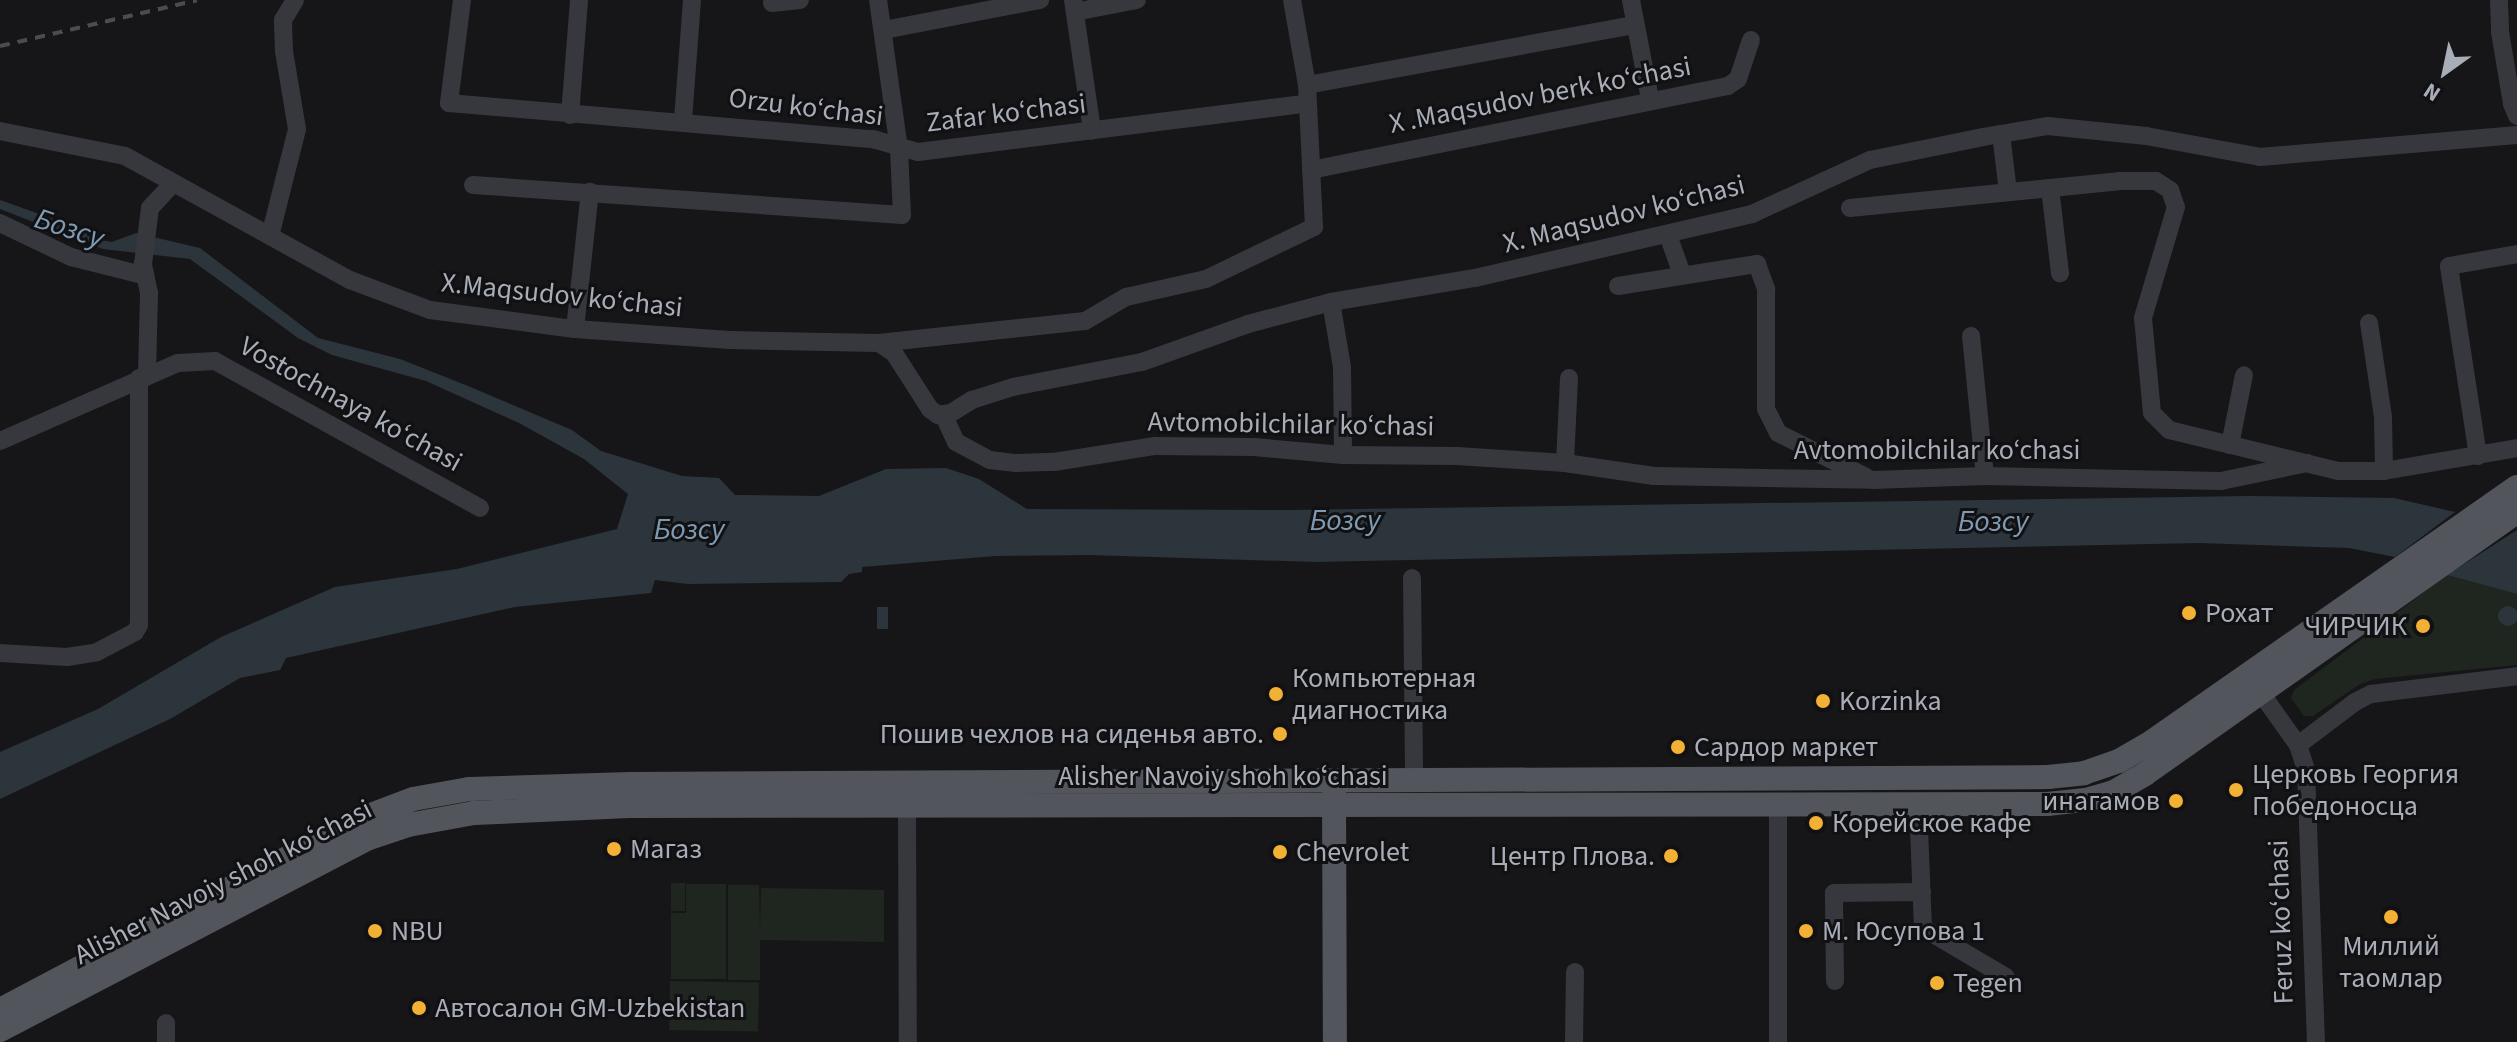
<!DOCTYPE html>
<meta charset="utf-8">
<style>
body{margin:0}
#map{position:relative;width:2517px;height:1042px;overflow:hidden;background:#161618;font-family:"Source Sans 3",sans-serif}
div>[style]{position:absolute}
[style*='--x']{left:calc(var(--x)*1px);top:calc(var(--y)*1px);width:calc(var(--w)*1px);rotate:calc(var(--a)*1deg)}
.green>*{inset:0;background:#1e261f;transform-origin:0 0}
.water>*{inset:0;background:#2c353c;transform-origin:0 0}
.round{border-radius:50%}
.minor>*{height:18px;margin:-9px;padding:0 9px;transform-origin:9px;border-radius:9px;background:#37383d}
.major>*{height:24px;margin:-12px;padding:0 12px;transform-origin:12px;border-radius:12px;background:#53555c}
.rail>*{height:4px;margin-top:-2px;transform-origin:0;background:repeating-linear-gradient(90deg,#4a4c52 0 10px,transparent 0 18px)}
.dots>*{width:22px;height:22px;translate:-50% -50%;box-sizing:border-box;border:4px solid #111113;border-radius:50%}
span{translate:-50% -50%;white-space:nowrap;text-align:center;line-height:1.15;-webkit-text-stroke:6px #111113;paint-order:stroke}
.street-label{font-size:28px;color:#a8adb8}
.poi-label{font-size:28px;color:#a8adb8}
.left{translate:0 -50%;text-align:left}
.right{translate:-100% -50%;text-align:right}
.water-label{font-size:30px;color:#7f9bb3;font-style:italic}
.north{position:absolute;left:2405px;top:32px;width:80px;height:80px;-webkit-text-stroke:6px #111113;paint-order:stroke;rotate:213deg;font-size:22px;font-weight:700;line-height:32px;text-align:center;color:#a8adb8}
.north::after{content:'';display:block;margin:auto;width:28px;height:36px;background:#a8adb8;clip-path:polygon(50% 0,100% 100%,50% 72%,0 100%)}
</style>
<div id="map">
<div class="green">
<div style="clip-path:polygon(2447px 575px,2517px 594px,2517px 665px,2375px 679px,2360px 684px,2313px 716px,2304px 716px,2291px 698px,2294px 690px)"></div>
<div style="left:671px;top:883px;width:14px;height:28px"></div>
<div style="clip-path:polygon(686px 884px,726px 884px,726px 979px,671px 979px,671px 913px,686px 913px)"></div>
<div style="clip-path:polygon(728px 885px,759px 885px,760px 928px,761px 888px,884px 890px,884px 942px,760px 940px,760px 980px,728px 980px)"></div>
<div style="left:670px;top:981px;width:89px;height:49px;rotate:1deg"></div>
</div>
<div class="water">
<div style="clip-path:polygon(0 200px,90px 232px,100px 240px,112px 242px,136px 233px,200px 248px,318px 338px,400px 359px,468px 386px,572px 430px,601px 451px,682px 476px,719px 478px,735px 495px,819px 496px,886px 469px,946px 468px,979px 479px,1027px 509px,1290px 510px,2249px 496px,2394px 498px,2455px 512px,2395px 557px,2349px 548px,2199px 543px,1316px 562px,1090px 555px,995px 556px,862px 567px,862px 572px,849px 574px,841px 582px,688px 584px,655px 580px,651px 593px,515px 607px,286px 658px,280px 670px,240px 678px,170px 719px,0 799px,0 752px,98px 709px,221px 637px,335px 587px,457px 569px,617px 529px,628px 494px,584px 459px,519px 423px,426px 381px,332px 355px,298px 338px,190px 259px,103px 249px,0 209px)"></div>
<div style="clip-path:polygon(2517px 530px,2517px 594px,2447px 575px)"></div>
<div class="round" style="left:2498px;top:606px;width:20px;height:20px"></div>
<div style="left:877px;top:607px;width:11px;height:22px"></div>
</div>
<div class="minor">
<div style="--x:462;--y:0;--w:104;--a:97.2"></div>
<div style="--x:449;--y:103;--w:426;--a:4.9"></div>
<div style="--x:873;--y:139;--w:47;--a:16.1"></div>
<div style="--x:918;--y:152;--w:391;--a:-7.1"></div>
<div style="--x:1073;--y:0;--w:132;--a:81.7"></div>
<div style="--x:1631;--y:0;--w:101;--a:79.1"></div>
<div style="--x:2499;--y:0;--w:32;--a:88"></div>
<div style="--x:2500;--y:32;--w:73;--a:80.5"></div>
<div style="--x:2512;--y:104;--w:13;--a:67"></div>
<div style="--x:772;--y:3;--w:28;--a:-6"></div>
<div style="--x:1075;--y:12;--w:63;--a:-11"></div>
<div style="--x:884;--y:30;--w:159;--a:-10.9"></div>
<div style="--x:1307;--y:85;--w:333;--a:-10.4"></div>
<div style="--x:570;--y:115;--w:115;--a:-85.5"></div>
<div style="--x:683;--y:120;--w:120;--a:-85.7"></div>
<div style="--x:0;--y:131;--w:127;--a:11.3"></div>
<div style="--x:125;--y:156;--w:257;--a:28.9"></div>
<div style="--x:350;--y:280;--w:85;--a:20.6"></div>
<div style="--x:430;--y:310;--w:146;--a:7.5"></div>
<div style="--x:575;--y:329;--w:155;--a:4.1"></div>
<div style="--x:730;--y:340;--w:149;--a:1.2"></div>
<div style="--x:879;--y:343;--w:207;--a:-6.1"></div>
<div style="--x:1085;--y:321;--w:48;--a:-30.3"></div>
<div style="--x:1126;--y:297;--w:82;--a:-12.7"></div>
<div style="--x:1206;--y:279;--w:120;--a:-25.7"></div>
<div style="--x:1314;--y:227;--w:142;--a:-92.8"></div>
<div style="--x:1307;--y:85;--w:86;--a:-100"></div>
<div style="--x:2001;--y:134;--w:58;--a:83.1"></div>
<div style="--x:1311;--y:170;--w:425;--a:-11.4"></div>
<div style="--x:1728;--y:86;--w:12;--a:-35"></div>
<div style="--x:1738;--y:79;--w:41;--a:-71.6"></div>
<div style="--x:473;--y:185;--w:430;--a:4"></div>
<div style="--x:902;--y:215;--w:66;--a:-92.6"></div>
<div style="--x:899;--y:149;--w:150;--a:-98"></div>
<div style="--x:2050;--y:188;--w:86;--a:83.3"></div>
<div style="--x:1850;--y:208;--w:270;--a:-5.7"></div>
<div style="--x:2119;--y:181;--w:37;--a:0"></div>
<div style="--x:2156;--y:181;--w:17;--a:33"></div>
<div style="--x:2170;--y:190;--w:18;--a:71"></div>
<div style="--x:2176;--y:207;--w:116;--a:106.6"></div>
<div style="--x:2143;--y:318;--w:95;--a:84.6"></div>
<div style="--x:2152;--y:413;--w:24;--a:45"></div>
<div style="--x:2169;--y:430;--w:174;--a:13.6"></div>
<div style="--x:2338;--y:471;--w:46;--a:0"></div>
<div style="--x:2384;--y:471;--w:135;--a:-9.8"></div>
<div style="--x:0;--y:223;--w:79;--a:25.6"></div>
<div style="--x:71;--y:257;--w:77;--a:14.2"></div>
<div style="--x:1668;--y:235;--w:41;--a:70.3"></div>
<div style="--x:270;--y:236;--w:110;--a:-75.8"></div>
<div style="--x:297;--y:129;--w:79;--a:-99.5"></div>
<div style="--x:284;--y:51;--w:31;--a:-92"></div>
<div style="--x:283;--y:20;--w:23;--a:-59"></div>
<div style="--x:1618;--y:286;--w:141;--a:-9"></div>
<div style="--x:1757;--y:264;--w:27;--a:70"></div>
<div style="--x:1766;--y:289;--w:120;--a:90"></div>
<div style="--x:1766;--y:409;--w:27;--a:63"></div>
<div style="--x:1778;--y:433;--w:98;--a:26.6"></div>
<div style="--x:1331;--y:302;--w:66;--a:80.4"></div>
<div style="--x:1342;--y:367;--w:88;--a:89.3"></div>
<div style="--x:2369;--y:323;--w:95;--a:81.5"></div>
<div style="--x:2383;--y:417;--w:54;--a:88.9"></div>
<div style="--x:575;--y:329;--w:138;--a:-83.8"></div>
<div style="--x:1971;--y:336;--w:141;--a:84.3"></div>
<div style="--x:879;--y:343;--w:18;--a:34"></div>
<div style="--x:894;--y:353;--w:67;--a:57.3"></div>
<div style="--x:930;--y:409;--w:10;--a:37"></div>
<div style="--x:938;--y:415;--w:13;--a:-9"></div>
<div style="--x:951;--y:413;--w:25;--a:-32"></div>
<div style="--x:972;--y:400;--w:43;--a:-17.6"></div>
<div style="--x:1013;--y:387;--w:131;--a:-11"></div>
<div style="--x:1142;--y:362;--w:113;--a:-19.7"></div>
<div style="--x:1248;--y:324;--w:86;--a:-14.8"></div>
<div style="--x:1331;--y:302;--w:146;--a:-9.5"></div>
<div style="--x:1475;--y:278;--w:284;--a:-13"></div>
<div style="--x:1752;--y:214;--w:130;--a:-24.6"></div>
<div style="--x:1870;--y:160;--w:115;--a:-11.5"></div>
<div style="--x:1983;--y:137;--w:66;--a:-9.6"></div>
<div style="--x:2048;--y:126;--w:99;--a:5.8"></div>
<div style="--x:2146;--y:136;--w:116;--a:10.4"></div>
<div style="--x:2260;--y:157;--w:258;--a:-4.9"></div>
<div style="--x:147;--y:375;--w:82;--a:-88.6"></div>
<div style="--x:149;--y:293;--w:30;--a:-102"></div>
<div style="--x:143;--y:264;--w:56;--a:-82.9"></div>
<div style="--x:150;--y:208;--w:33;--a:-47"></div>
<div style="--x:943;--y:414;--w:31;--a:65"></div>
<div style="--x:956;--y:442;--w:38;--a:28"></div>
<div style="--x:990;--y:460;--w:26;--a:7"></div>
<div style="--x:1016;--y:463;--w:38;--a:-2"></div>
<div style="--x:1054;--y:462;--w:101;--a:-9.1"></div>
<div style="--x:1154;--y:446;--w:100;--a:0.6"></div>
<div style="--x:1254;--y:447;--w:89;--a:5.1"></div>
<div style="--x:1343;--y:455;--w:114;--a:0.5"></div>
<div style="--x:1457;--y:456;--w:108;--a:3.7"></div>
<div style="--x:1565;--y:463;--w:90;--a:8.3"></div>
<div style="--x:1654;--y:476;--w:219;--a:1"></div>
<div style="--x:1873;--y:480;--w:112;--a:-2"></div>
<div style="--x:1985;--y:476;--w:236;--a:1.2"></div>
<div style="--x:2221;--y:481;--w:88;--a:-11.8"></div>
<div style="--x:0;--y:441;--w:194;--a:-23.7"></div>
<div style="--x:178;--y:363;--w:37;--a:-3"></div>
<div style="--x:215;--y:361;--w:303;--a:29"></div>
<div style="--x:2230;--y:445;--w:71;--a:-78.7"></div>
<div style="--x:2478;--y:456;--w:192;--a:-98.7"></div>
<div style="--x:2449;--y:266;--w:69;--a:-10"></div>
<div style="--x:1565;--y:463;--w:85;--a:-87.3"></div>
<div style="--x:1412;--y:578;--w:202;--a:89.4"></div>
<div style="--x:0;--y:653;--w:67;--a:3.4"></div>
<div style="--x:67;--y:657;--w:30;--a:-9"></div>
<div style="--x:97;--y:652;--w:43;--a:-27.8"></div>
<div style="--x:135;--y:632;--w:8;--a:-60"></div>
<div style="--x:139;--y:625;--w:247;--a:-90"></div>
<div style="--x:2261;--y:693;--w:64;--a:54.6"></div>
<div style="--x:2298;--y:745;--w:26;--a:72"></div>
<div style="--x:2306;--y:770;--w:272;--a:87.9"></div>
<div style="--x:2298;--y:745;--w:71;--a:-37"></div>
<div style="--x:2355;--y:702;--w:18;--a:-27"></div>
<div style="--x:2371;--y:694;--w:147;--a:-7"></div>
<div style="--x:1918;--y:804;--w:124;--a:87.7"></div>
<div style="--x:1923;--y:928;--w:96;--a:30.6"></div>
<div style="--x:907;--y:806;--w:236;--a:89.8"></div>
<div style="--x:1835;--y:981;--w:88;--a:-90.7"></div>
<div style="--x:1834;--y:893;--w:88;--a:-0.7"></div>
<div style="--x:166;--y:1023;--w:19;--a:90"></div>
<div style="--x:1574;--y:1042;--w:70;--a:-89.2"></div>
<div style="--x:1778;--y:1042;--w:237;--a:-90"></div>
</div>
<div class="major">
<div style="--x:1334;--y:792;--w:250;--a:89.8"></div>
<div style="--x:0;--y:1010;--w:411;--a:-27.9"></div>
<div style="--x:363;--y:818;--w:53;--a:-20.8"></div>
<div style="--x:413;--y:799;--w:58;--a:-10"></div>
<div style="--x:470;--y:789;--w:160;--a:-1.8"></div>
<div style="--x:630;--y:784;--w:1418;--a:-0.28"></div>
<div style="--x:2048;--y:777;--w:36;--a:-6"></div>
<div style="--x:2084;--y:773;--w:37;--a:-19"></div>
<div style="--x:2119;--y:761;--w:32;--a:-30"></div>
<div style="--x:2147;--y:745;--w:451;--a:-34.9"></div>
<div style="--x:0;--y:1030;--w:416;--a:-27.5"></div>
<div style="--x:369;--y:838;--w:41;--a:-18.4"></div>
<div style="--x:408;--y:825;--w:67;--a:-10.3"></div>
<div style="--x:474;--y:813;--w:155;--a:-2.6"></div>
<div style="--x:629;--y:806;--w:1418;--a:-0.08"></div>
<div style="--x:2047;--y:804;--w:39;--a:-6"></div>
<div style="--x:2086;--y:800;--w:29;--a:-16"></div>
<div style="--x:2114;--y:792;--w:36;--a:-30"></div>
<div style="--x:2145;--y:774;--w:455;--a:-35.2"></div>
</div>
<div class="rail">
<div style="--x:0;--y:46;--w:202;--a:-13.1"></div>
</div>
<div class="dots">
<div style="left:2189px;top:613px;background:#f2b134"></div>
<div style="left:2423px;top:626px;background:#f2b134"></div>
<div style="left:1276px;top:694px;background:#f2b134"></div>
<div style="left:1823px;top:701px;background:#f2b134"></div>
<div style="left:1280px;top:734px;background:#f2b134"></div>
<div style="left:1678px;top:747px;background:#f2b134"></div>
<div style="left:2236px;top:790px;background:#f2b134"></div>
<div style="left:2176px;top:801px;background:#f2b134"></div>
<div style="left:1816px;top:823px;background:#f2b134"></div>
<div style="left:614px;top:849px;background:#f2b134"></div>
<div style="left:1280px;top:852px;background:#f2b134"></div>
<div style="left:1671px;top:856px;background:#f2b134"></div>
<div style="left:2391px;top:917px;background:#f2b134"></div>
<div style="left:375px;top:931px;background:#f2b134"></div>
<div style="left:1806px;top:931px;background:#f2b134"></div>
<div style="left:1937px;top:983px;background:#f2b134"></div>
<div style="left:419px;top:1008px;background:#f2b134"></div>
</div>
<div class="street-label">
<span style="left:1540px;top:95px;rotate:-11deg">X .Maqsudov berk ko‘chasi</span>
<span style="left:806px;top:107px;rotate:7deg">Orzu ko‘chasi</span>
<span style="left:1006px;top:113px;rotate:-7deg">Zafar ko‘chasi</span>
<span style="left:1624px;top:214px;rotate:-14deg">X. Maqsudov ko‘chasi</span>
<span style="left:562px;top:295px;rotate:6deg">X.Maqsudov ko‘chasi</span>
<span style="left:351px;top:404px;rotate:29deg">Vostochnaya ko‘chasi</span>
<span style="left:1291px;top:424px;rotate:1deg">Avtomobilchilar ko‘chasi</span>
<span style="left:1937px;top:450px">Avtomobilchilar ko‘chasi</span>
<span style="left:1223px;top:776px">Alisher Navoiy shoh koʻchasi</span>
<span style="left:223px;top:882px;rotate:-27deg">Alisher Navoiy shoh koʻchasi</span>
<span style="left:2281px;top:922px;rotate:-92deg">Feruz ko‘chasi</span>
</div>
<div class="poi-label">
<span class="left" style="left:2205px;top:613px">Рохат</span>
<span class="right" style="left:2407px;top:626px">ЧИРЧИК</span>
<span class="left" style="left:1292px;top:694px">Компьютерная<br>диагностика</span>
<span class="left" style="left:1839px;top:701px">Korzinka</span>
<span class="right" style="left:1264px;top:734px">Пошив чехлов на сиденья авто.</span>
<span class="left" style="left:1694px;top:747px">Сардор маркет</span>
<span class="left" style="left:2252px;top:790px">Церковь Георгия<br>Победоносца</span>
<span class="right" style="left:2160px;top:801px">инагамов</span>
<span class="left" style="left:1832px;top:823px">Корейское кафе</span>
<span class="left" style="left:630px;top:849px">Магаз</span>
<span class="left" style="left:1296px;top:852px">Chevrolet</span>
<span class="right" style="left:1655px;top:856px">Центр Плова.</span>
<span class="left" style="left:391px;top:931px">NBU</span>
<span class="left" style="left:1822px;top:931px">М. Юсупова 1</span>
<span style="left:2391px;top:962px">Миллий<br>таомлар</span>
<span class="left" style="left:1953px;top:983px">Tegen</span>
<span class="left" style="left:435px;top:1008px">Автосалон GM-Uzbekistan</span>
</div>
<div class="water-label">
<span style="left:69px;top:229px;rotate:18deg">Бозсу</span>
<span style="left:1345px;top:521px">Бозсу</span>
<span style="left:1993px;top:522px">Бозсу</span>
<span style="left:689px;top:530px">Бозсу</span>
</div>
<div class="north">N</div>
</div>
